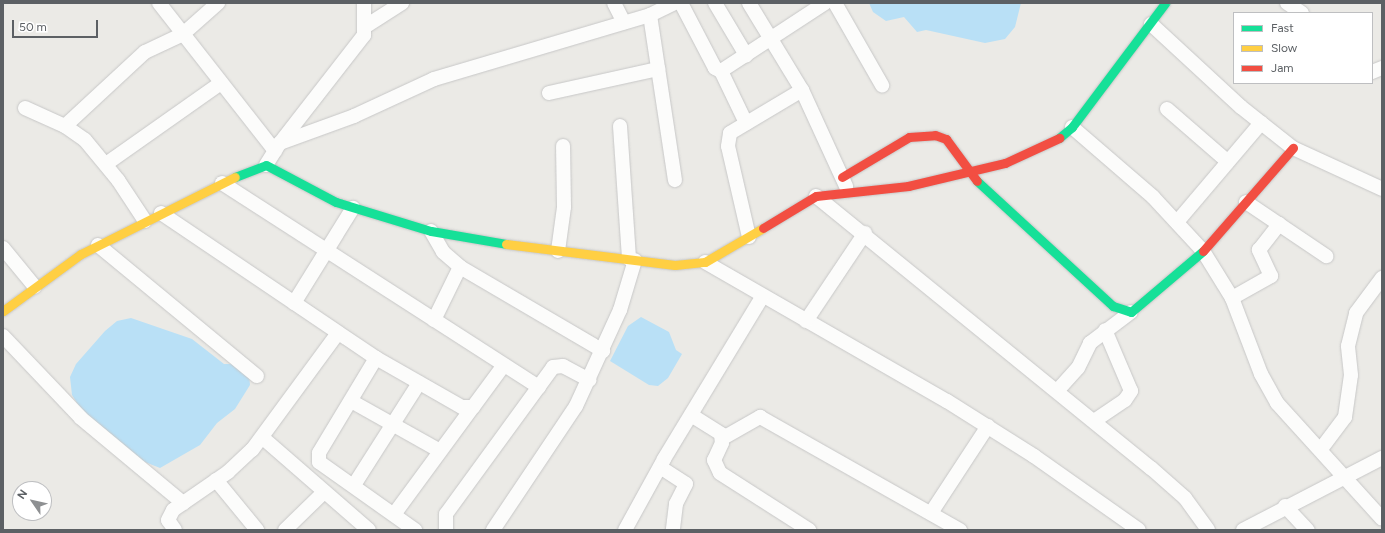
<!DOCTYPE html>
<style>
body{margin:0}
#map{position:relative;width:1385px;height:533px;overflow:hidden;background:#ebeae6;font-family:Figtree,sans-serif}
div>[style]{position:absolute}
[style*='--x']{left:calc(var(--x)*1px);top:calc(var(--y)*1px);width:calc(var(--w)*1px);rotate:calc(var(--a)*1deg)}
.water>*{inset:0;background:#b9e0f6}
.roads{filter:drop-shadow(0 0 1px #c7c7c7) drop-shadow(0 0 1px #c7c7c7)}
.street>*{height:14px;margin:-7px;padding:0 7px;transform-origin:7px;border-radius:7px;background:#fcfcfb}
.fast>*{height:9px;margin:-4.5px;padding:0 4.5px;transform-origin:4.5px;border-radius:4.5px;background:#16e098}
.slow>*{height:9px;margin:-4.5px;padding:0 4.5px;transform-origin:4.5px;border-radius:4.5px;background:#ffcf43}
.jam>*{height:9px;margin:-4.5px;padding:0 4.5px;transform-origin:4.5px;border-radius:4.5px;background:#f24e42}
span{translate:-50% -50%;white-space:nowrap;text-align:center;line-height:1.15;-webkit-text-stroke:3.5px #fff;paint-order:stroke}
.frame{position:absolute;inset:0;border:4px solid #5c6064;pointer-events:none}
.legend{position:absolute;left:1233px;top:12px;width:140px;height:72px;box-sizing:border-box;background:#fff;border:1px solid #bebfc1;margin:0;padding:5px 7px;list-style:none;font-size:12px;color:#5c6064}
.legend li{display:flex;align-items:center;gap:8px;height:20px}
.legend b{width:20px;border:1px solid #bebfc1}
.north{position:absolute;left:12px;top:481px;width:40px;height:40px;box-sizing:border-box;background:#fff;border:1px solid #bebfc1;border-radius:50%;rotate:304deg;font-size:11px;font-weight:700;line-height:16px;text-align:center;color:#5c6064}
.north::after{content:'';display:block;margin:auto;width:14px;height:18px;background:#8e9092;clip-path:polygon(50% 0,100% 100%,50% 72%,0 100%)}
.scale{position:absolute;left:12px;top:20px;width:86px;height:18px;box-sizing:border-box;border:2px solid #5c6064;border-top:0;padding-left:5px;font-size:12px;line-height:14px;white-space:nowrap;color:#5c6064;-webkit-text-stroke:3px #fff;paint-order:stroke}
</style>
<div id="map">
<div class="water">
<div style="clip-path:polygon(869px 3px,1021px 3px,1015px 27px,1005px 39px,985px 43px,926px 30px,917px 32px,904px 17px,886px 21px,873px 12px)"></div>
<div style="clip-path:polygon(641px 317px,669px 332px,676px 350px,682px 354px,668px 378px,658px 386px,649px 385px,610px 361px,628px 326px)"></div>
<div style="clip-path:polygon(131px 318px,192px 339px,224px 364px,233px 364px,249px 374px,250px 385px,235px 409px,217px 423px,200px 445px,160px 468px,140px 460px,87px 419px,72px 395px,70px 377px,76px 364px,105px 331px,117px 321px)"></div>
</div>
<div class="roads">
<div class="street">
<div style="--x:159;--y:3;--w:188;--a:51.9"></div>
<div style="--x:614;--y:3;--w:22;--a:63"></div>
<div style="--x:681;--y:3;--w:73;--a:62.4"></div>
<div style="--x:715;--y:68;--w:7;--a:27"></div>
<div style="--x:721;--y:71;--w:124;--a:-33.2"></div>
<div style="--x:715;--y:3;--w:61;--a:59.2"></div>
<div style="--x:749;--y:3;--w:102;--a:58.7"></div>
<div style="--x:802;--y:90;--w:106;--a:65.4"></div>
<div style="--x:835;--y:3;--w:95;--a:60.2"></div>
<div style="--x:1287;--y:3;--w:18;--a:34"></div>
<div style="--x:650;--y:15;--w:167;--a:81.4"></div>
<div style="--x:1151;--y:24;--w:122;--a:42.7"></div>
<div style="--x:1241;--y:107;--w:66;--a:38.3"></div>
<div style="--x:1293;--y:148;--w:98;--a:24.7"></div>
<div style="--x:366;--y:26;--w:43;--a:-32.6"></div>
<div style="--x:721;--y:71;--w:58;--a:64.3"></div>
<div style="--x:1372;--y:72;--w:11;--a:-22"></div>
<div style="--x:549;--y:93;--w:112;--a:-12.4"></div>
<div style="--x:25;--y:108;--w:44;--a:24.2"></div>
<div style="--x:65;--y:126;--w:24;--a:35"></div>
<div style="--x:85;--y:140;--w:52;--a:50.5"></div>
<div style="--x:118;--y:180;--w:49;--a:56.6"></div>
<div style="--x:1167;--y:109;--w:79;--a:40.9"></div>
<div style="--x:65;--y:126;--w:109;--a:-42.8"></div>
<div style="--x:145;--y:52;--w:42;--a:-25.3"></div>
<div style="--x:183;--y:34;--w:47;--a:-41.5"></div>
<div style="--x:620;--y:126;--w:133;--a:86.1"></div>
<div style="--x:1072;--y:127;--w:107;--a:40.8"></div>
<div style="--x:1153;--y:197;--w:74;--a:47.2"></div>
<div style="--x:1203;--y:251;--w:55;--a:58.3"></div>
<div style="--x:1232;--y:298;--w:81;--a:69.1"></div>
<div style="--x:1261;--y:374;--w:33;--a:61"></div>
<div style="--x:1277;--y:403;--w:156;--a:47.8"></div>
<div style="--x:280;--y:143;--w:137;--a:-52.1"></div>
<div style="--x:364;--y:35;--w:32;--a:-90"></div>
<div style="--x:106;--y:164;--w:141;--a:-35.2"></div>
<div style="--x:266;--y:165;--w:26;--a:-58"></div>
<div style="--x:280;--y:143;--w:79;--a:-20"></div>
<div style="--x:354;--y:116;--w:88;--a:-24.8"></div>
<div style="--x:434;--y:79;--w:225;--a:-16.5"></div>
<div style="--x:650;--y:15;--w:28;--a:-26"></div>
<div style="--x:222;--y:183;--w:377;--a:32.8"></div>
<div style="--x:816;--y:196;--w:432;--a:39.1"></div>
<div style="--x:1151;--y:468;--w:45;--a:41.4"></div>
<div style="--x:1185;--y:498;--w:39;--a:54"></div>
<div style="--x:1246;--y:202;--w:97;--a:34"></div>
<div style="--x:161;--y:213;--w:259;--a:34"></div>
<div style="--x:376;--y:358;--w:99;--a:29.7"></div>
<div style="--x:462;--y:407;--w:11;--a:0"></div>
<div style="--x:473;--y:407;--w:52;--a:-53.6"></div>
<div style="--x:1177;--y:222;--w:130;--a:-49.7"></div>
<div style="--x:431;--y:231;--w:24;--a:60"></div>
<div style="--x:443;--y:252;--w:23;--a:41"></div>
<div style="--x:460;--y:267;--w:166;--a:30.4"></div>
<div style="--x:749;--y:237;--w:93;--a:-103"></div>
<div style="--x:728;--y:146;--w:13;--a:-81"></div>
<div style="--x:730;--y:133;--w:84;--a:-30.8"></div>
<div style="--x:98;--y:245;--w:206;--a:39.5"></div>
<div style="--x:3;--y:248;--w:50;--a:50.6"></div>
<div style="--x:558;--y:251;--w:44;--a:-82.2"></div>
<div style="--x:564;--y:207;--w:61;--a:-90.9"></div>
<div style="--x:705;--y:262;--w:279;--a:29.9"></div>
<div style="--x:947;--y:401;--w:103;--a:32.3"></div>
<div style="--x:1034;--y:456;--w:128;--a:35.2"></div>
<div style="--x:1232;--y:298;--w:45;--a:-29.4"></div>
<div style="--x:1271;--y:276;--w:29;--a:-115"></div>
<div style="--x:1259;--y:250;--w:33;--a:-52"></div>
<div style="--x:294;--y:303;--w:112;--a:-58.2"></div>
<div style="--x:434;--y:320;--w:59;--a:-63.9"></div>
<div style="--x:806;--y:321;--w:106;--a:-56.2"></div>
<div style="--x:3;--y:336;--w:113;--a:46.4"></div>
<div style="--x:81;--y:418;--w:133;--a:39.8"></div>
<div style="--x:376;--y:358;--w:111;--a:121"></div>
<div style="--x:319;--y:453;--w:9;--a:90"></div>
<div style="--x:319;--y:462;--w:118;--a:35.3"></div>
<div style="--x:1057;--y:391;--w:31;--a:-48"></div>
<div style="--x:1078;--y:368;--w:28;--a:-64"></div>
<div style="--x:1090;--y:343;--w:51;--a:-37.1"></div>
<div style="--x:351;--y:401;--w:102;--a:29.3"></div>
<div style="--x:691;--y:415;--w:36;--a:32"></div>
<div style="--x:721;--y:434;--w:9;--a:84"></div>
<div style="--x:722;--y:443;--w:19;--a:115"></div>
<div style="--x:714;--y:460;--w:14;--a:65"></div>
<div style="--x:720;--y:473;--w:106;--a:32.6"></div>
<div style="--x:1094;--y:421;--w:37;--a:-34"></div>
<div style="--x:1125;--y:400;--w:11;--a:-56"></div>
<div style="--x:1131;--y:391;--w:66;--a:-113.1"></div>
<div style="--x:263;--y:438;--w:140;--a:41"></div>
<div style="--x:723;--y:438;--w:43;--a:-29.6"></div>
<div style="--x:760;--y:417;--w:230;--a:29.5"></div>
<div style="--x:1321;--y:449;--w:40;--a:-53"></div>
<div style="--x:1345;--y:417;--w:42;--a:-81.9"></div>
<div style="--x:1351;--y:375;--w:29;--a:-96"></div>
<div style="--x:1348;--y:346;--w:34;--a:-76"></div>
<div style="--x:1356;--y:313;--w:44;--a:-53.4"></div>
<div style="--x:660;--y:467;--w:31;--a:33"></div>
<div style="--x:686;--y:484;--w:22;--a:117"></div>
<div style="--x:676;--y:504;--w:26;--a:97"></div>
<div style="--x:216;--y:480;--w:65;--a:50.6"></div>
<div style="--x:354;--y:485;--w:121;--a:-57.5"></div>
<div style="--x:1285;--y:506;--w:33;--a:47"></div>
<div style="--x:395;--y:513;--w:132;--a:-53.7"></div>
<div style="--x:931;--y:513;--w:104;--a:-56.8"></div>
<div style="--x:175;--y:530;--w:12;--a:-125"></div>
<div style="--x:168;--y:520;--w:11;--a:-63"></div>
<div style="--x:173;--y:510;--w:67;--a:-34.6"></div>
<div style="--x:228;--y:472;--w:33;--a:-43"></div>
<div style="--x:252;--y:450;--w:145;--a:-53.7"></div>
<div style="--x:285;--y:530;--w:53;--a:-44.2"></div>
<div style="--x:446;--y:530;--w:16;--a:-90"></div>
<div style="--x:446;--y:514;--w:182;--a:-53.9"></div>
<div style="--x:553;--y:367;--w:10;--a:-6"></div>
<div style="--x:563;--y:366;--w:30;--a:28"></div>
<div style="--x:493;--y:530;--w:149;--a:-56.2"></div>
<div style="--x:576;--y:406;--w:106;--a:-65.4"></div>
<div style="--x:620;--y:310;--w:52;--a:-73.3"></div>
<div style="--x:625;--y:530;--w:81;--a:-61.2"></div>
<div style="--x:664;--y:459;--w:189;--a:-58.8"></div>
<div style="--x:1243;--y:530;--w:157;--a:-27.4"></div>
</div>
<div class="fast">
<div style="--x:1059;--y:138;--w:17;--a:-40"></div>
<div style="--x:1072;--y:127;--w:155;--a:-53.1"></div>
<div style="--x:235;--y:177;--w:33;--a:-21"></div>
<div style="--x:266;--y:165;--w:79;--a:27.9"></div>
<div style="--x:336;--y:202;--w:99;--a:17"></div>
<div style="--x:431;--y:231;--w:76;--a:9.8"></div>
<div style="--x:977;--y:181;--w:185;--a:42.6"></div>
<div style="--x:1113;--y:306;--w:19;--a:18"></div>
<div style="--x:1131;--y:312;--w:94;--a:-40.3"></div>
</div>
<div class="slow">
<div style="--x:506;--y:244;--w:170;--a:7.1"></div>
<div style="--x:675;--y:265;--w:30;--a:-6"></div>
<div style="--x:705;--y:262;--w:67;--a:-30.4"></div>
<div style="--x:3;--y:311;--w:97;--a:-36.2"></div>
<div style="--x:81;--y:254;--w:172;--a:-26.6"></div>
</div>
<div class="jam">
<div style="--x:842;--y:177;--w:78;--a:-30.8"></div>
<div style="--x:909;--y:137;--w:26;--a:-4"></div>
<div style="--x:935;--y:135;--w:12;--a:20"></div>
<div style="--x:946;--y:139;--w:52;--a:53.6"></div>
<div style="--x:763;--y:228;--w:62;--a:-31.1"></div>
<div style="--x:816;--y:196;--w:93;--a:-6.2"></div>
<div style="--x:908;--y:186;--w:100;--a:-13.3"></div>
<div style="--x:1005;--y:163;--w:60;--a:-24.8"></div>
<div style="--x:1203;--y:251;--w:137;--a:-48.9"></div>
</div>
</div>
<div class="frame"></div>
<ul class="legend">
<li><b style="height:5px;background:#16e098"></b>Fast</li>
<li><b style="height:5px;background:#ffcf43"></b>Slow</li>
<li><b style="height:5px;background:#f24e42"></b>Jam</li>
</ul>
<div class="north">N</div>
<div class="scale">50 m</div>
</div>
